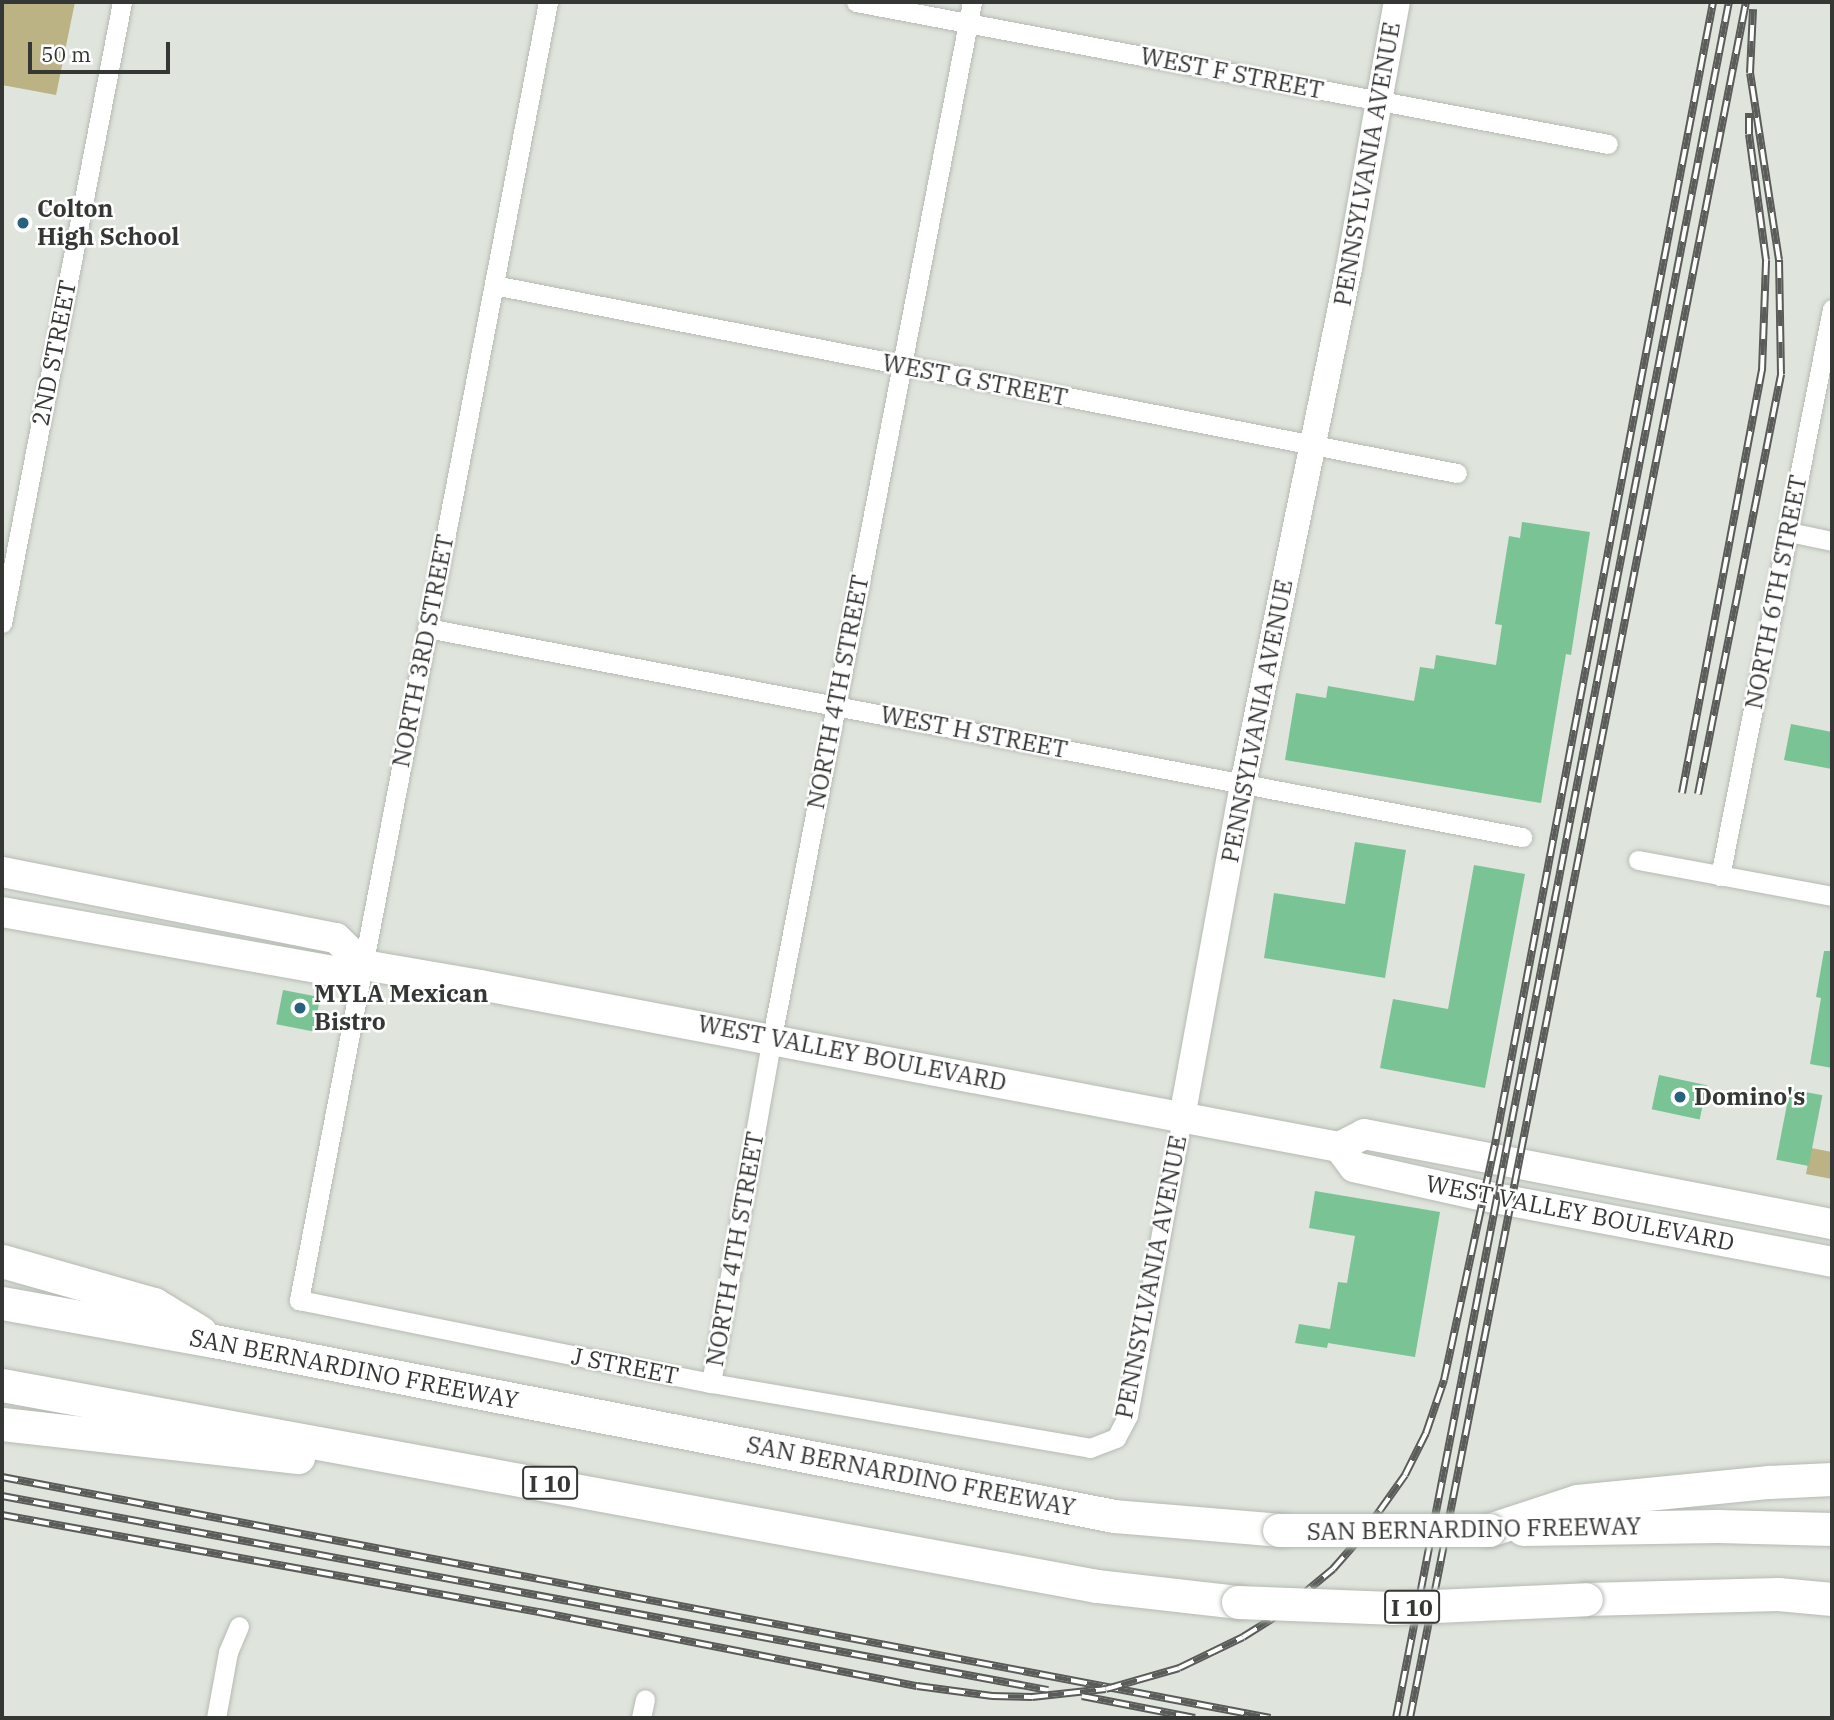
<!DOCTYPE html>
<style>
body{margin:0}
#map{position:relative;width:1834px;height:1720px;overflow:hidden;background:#dfe5dd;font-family:"IBM Plex Serif",serif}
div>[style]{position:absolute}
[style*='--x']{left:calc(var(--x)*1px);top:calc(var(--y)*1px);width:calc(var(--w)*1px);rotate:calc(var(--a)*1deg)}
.green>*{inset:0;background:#bbb384}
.building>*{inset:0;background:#79c394;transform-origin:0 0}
.roads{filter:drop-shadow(0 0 2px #b5bbb3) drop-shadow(0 0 2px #b5bbb3)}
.street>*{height:19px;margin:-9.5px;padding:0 9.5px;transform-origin:9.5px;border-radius:9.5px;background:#fff}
.secondary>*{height:26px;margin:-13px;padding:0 13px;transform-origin:13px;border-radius:13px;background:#fff}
.primary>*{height:30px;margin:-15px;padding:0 15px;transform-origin:15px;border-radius:15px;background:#fff}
.highway>*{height:33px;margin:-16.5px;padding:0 16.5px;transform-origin:16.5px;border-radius:16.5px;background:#fff}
.rail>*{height:8px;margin-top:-4px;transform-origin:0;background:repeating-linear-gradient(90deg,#fff 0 16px,#595c58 0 32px);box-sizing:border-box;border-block:2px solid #595c58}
.bridges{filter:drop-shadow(0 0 2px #b5bbb3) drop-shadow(0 0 2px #b5bbb3)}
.highway-bridge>*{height:33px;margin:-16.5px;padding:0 16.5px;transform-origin:16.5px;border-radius:16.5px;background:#fff}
.dots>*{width:19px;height:19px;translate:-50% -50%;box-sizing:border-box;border:4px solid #fff;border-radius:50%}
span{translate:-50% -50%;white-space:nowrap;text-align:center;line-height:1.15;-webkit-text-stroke:5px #fff;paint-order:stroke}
.shield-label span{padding:2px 5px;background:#fff;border:2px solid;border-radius:5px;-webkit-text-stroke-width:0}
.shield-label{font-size:23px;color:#353734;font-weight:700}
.street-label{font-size:24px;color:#353734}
.poi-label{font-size:24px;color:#353734;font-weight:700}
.left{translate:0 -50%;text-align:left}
.frame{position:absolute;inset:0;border:4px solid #353734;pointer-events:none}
.scale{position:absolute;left:28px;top:42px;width:142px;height:32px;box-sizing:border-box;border:4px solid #353734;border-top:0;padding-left:9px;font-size:21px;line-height:24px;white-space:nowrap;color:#353734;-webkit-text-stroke:5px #fff;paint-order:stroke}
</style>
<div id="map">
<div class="green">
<div style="clip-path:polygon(2px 2px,75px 2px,56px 95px,2px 85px)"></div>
<div style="clip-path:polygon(1811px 1148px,1832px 1152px,1832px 1179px,1806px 1174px)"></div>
</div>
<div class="building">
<div style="clip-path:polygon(1522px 522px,1590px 532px,1571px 655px,1566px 654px,1541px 803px,1285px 760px,1296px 693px,1326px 698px,1328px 686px,1414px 701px,1420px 667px,1434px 669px,1436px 655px,1496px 665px,1502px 625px,1495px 624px,1509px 536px,1520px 538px)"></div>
<div style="clip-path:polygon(1791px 724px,1832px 732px,1832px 769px,1784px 760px)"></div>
<div style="clip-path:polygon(1355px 842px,1406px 850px,1385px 978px,1264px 958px,1274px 893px,1345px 904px)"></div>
<div style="clip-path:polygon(1474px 865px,1525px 874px,1485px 1088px,1380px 1068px,1393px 999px,1448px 1009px)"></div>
<div style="clip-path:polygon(1824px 951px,1832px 951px,1832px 1068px,1810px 1064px,1821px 998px,1816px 997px)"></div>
<div style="left:283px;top:990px;width:38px;height:35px;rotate:11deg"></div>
<div style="left:1659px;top:1075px;width:49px;height:35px;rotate:12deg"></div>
<div style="left:1790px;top:1089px;width:33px;height:72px;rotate:11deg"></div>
<div style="clip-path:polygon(1315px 1191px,1440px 1212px,1415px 1357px,1328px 1343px,1327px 1348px,1295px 1343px,1299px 1324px,1330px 1329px,1338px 1282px,1347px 1283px,1355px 1236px,1309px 1228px)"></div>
</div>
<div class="roads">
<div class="street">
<div style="--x:548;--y:2;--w:1322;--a:100.86"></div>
<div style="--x:299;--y:1300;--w:420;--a:11.4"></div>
<div style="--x:711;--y:1383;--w:385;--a:9.7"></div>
<div style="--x:1090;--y:1448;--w:28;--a:-21"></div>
<div style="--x:1116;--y:1438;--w:26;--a:-62"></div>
<div style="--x:1128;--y:1415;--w:303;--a:-79.7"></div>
<div style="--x:856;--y:2;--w:765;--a:10.69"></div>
<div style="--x:494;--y:285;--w:981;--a:11.05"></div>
<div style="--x:1789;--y:532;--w:44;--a:11.8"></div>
<div style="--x:2;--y:623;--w:632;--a:-79.06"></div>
<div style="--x:427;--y:628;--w:1115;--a:10.81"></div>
<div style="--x:1638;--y:860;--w:197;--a:10.5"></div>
<div style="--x:1720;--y:876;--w:578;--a:-78.83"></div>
<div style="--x:711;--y:1383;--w:351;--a:-80"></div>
<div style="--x:772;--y:1037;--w:1054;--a:-79.06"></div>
<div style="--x:216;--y:1718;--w:67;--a:-79.7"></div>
<div style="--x:228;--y:1652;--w:28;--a:-67"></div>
<div style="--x:641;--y:1718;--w:19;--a:-78"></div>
</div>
<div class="secondary">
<div style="--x:1182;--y:1117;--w:339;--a:-79.6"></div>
<div style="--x:1243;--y:784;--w:527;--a:-78.39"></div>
<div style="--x:1349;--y:268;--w:270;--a:-79.8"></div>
</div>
<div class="primary">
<div style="--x:2;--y:872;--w:340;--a:11.2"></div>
<div style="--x:336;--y:938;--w:39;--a:44"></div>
<div style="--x:2;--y:912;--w:341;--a:10.1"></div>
<div style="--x:338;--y:972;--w:27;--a:-15"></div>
<div style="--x:364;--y:965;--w:118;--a:9.8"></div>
<div style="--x:480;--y:985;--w:874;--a:10.68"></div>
<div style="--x:1339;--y:1147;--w:28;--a:-27"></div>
<div style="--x:1364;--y:1134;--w:477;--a:10.9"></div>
<div style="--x:1339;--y:1147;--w:25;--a:53"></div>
<div style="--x:1354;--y:1167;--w:133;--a:12.6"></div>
<div style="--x:1484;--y:1196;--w:354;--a:10.7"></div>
</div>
<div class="highway">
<div style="--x:2;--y:1261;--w:158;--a:15.8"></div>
<div style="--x:154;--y:1304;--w:54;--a:31.3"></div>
<div style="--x:2;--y:1303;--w:215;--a:10.2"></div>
<div style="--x:214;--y:1341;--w:917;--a:11"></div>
<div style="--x:1114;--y:1516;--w:166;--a:4.8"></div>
<div style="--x:2;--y:1385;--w:1113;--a:10.4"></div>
<div style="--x:1097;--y:1586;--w:142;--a:6.5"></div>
<div style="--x:2;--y:1424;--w:298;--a:6.4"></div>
<div style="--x:1523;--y:1529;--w:195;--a:-0.9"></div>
<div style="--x:1718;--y:1526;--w:114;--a:1.5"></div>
<div style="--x:1489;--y:1530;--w:93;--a:-18.2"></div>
<div style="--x:1577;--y:1501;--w:193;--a:-5.7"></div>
<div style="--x:1769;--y:1482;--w:63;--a:-2.7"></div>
<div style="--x:1586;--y:1599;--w:192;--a:-1.5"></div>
<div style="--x:1778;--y:1594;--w:54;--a:5.3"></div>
</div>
</div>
<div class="rail">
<div style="--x:1682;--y:793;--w:430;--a:-79.3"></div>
<div style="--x:1762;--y:371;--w:111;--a:-87.9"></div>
<div style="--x:1766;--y:260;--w:127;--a:-97.7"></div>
<div style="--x:1749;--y:134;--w:21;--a:-90"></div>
<div style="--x:1698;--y:794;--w:428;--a:-78.8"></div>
<div style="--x:1781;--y:374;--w:114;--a:-91"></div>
<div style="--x:1779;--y:260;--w:189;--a:-98.8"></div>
<div style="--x:1750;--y:73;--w:64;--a:-87.3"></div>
<div style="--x:2;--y:1477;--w:1291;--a:10.76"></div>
<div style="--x:2;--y:1496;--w:1064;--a:10.51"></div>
<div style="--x:2;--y:1515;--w:546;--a:10.24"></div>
<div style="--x:539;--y:1612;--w:385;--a:11.1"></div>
<div style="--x:917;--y:1686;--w:76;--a:7.6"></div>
<div style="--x:992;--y:1696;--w:40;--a:1.4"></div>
<div style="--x:1032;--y:1697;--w:74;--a:-6.2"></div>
<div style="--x:1106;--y:1689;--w:76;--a:-16"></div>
<div style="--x:1179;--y:1668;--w:71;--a:-25.8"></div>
<div style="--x:1243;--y:1637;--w:36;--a:-32"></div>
<div style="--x:1274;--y:1618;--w:77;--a:-39.7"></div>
<div style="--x:1333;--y:1569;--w:43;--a:-48.8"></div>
<div style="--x:1361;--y:1537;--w:76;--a:-54.6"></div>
<div style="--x:1405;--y:1475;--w:47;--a:-63.4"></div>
<div style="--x:1426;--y:1433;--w:56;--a:-71.2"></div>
<div style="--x:1444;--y:1380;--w:247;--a:-77.8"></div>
<div style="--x:1496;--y:1139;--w:1158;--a:-79.19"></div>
<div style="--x:1082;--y:1696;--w:115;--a:11"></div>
<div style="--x:1396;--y:1718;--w:1748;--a:-79.02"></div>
<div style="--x:1410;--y:1718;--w:1749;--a:-78.92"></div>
</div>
<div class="bridges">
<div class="highway-bridge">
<div style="--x:1279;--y:1530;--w:210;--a:0"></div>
<div style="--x:1238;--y:1602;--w:153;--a:2.2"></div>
<div style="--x:1391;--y:1608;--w:195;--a:-2.6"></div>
</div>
</div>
<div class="dots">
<div style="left:23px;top:223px;background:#29627c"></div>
<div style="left:300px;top:1008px;background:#29627c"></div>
<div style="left:1680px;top:1097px;background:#29627c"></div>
</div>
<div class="shield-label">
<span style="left:550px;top:1483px">I 10</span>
<span style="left:1412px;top:1607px">I 10</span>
</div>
<div class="street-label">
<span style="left:1232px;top:73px;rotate:11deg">WEST F STREET</span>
<span style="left:1367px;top:164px;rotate:-80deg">PENNSYLVANIA AVENUE</span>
<span style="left:54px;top:353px;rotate:-79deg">2ND STREET</span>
<span style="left:975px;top:380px;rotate:11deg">WEST G STREET</span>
<span style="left:1776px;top:592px;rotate:-79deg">NORTH 6TH STREET</span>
<span style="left:423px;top:651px;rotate:-79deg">NORTH 3RD STREET</span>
<span style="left:838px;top:692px;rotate:-79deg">NORTH 4TH STREET</span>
<span style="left:1257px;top:721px;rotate:-79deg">PENNSYLVANIA AVENUE</span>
<span style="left:974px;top:732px;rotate:11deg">WEST H STREET</span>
<span style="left:852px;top:1053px;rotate:11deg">WEST VALLEY BOULEVARD</span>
<span style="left:1580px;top:1213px;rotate:11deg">WEST VALLEY BOULEVARD</span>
<span style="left:735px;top:1249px;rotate:-80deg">NORTH 4TH STREET</span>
<span style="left:1151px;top:1277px;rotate:-79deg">PENNSYLVANIA AVENUE</span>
<span style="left:625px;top:1366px;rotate:11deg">J STREET</span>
<span style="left:354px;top:1369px;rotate:11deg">SAN BERNARDINO FREEWAY</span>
<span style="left:911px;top:1476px;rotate:11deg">SAN BERNARDINO FREEWAY</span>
<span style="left:1474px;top:1529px;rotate:-1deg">SAN BERNARDINO FREEWAY</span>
</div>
<div class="poi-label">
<span class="left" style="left:37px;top:223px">Colton<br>High School</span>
<span class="left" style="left:314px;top:1008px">MYLA Mexican<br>Bistro</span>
<span class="left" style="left:1694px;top:1097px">Domino's</span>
</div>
<div class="frame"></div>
<div class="scale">50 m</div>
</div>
